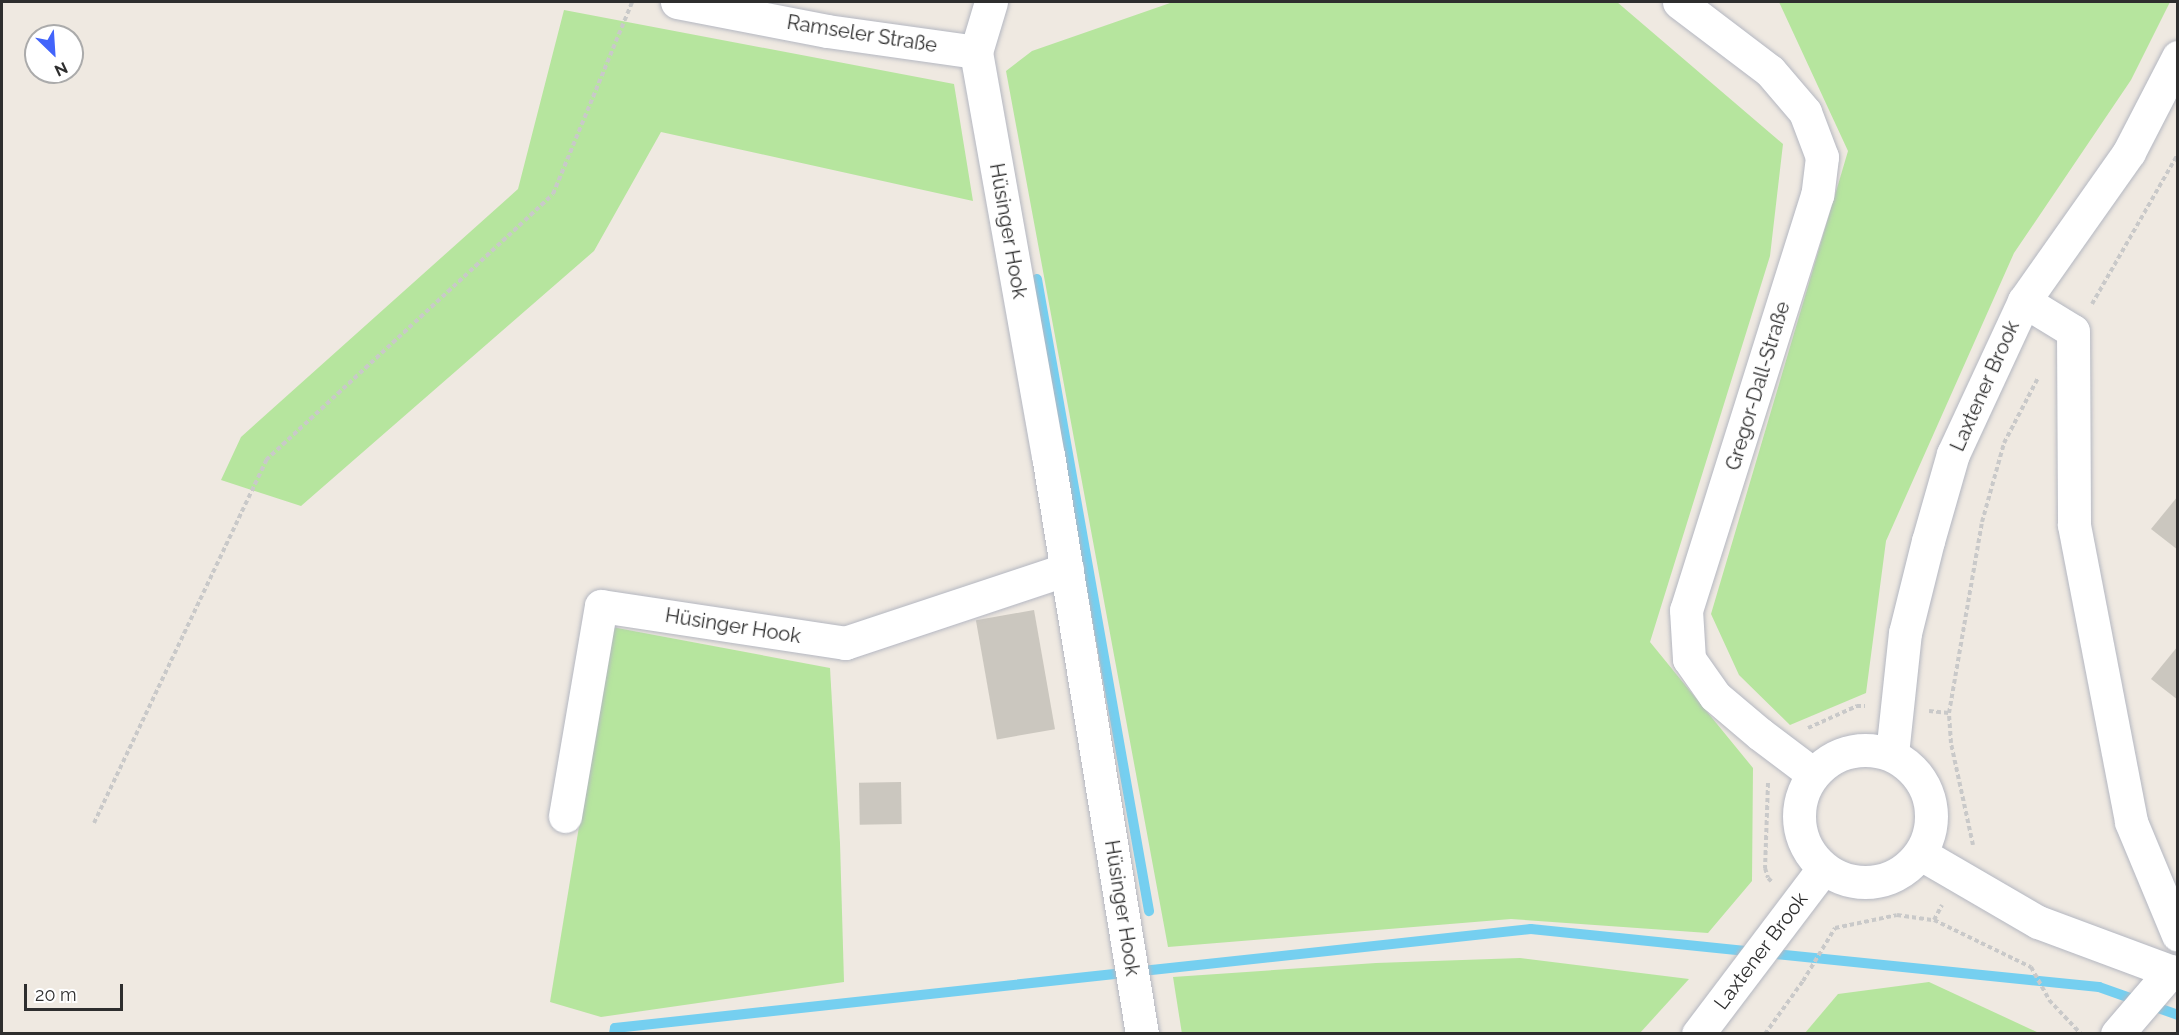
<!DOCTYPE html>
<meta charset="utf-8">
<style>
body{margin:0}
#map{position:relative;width:2179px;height:1035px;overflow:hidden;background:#efe9e1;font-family:Raleway,sans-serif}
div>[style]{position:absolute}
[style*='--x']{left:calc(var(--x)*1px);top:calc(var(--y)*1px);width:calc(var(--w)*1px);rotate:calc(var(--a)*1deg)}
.green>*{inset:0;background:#b6e59e}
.stream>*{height:10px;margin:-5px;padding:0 5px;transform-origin:5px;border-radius:5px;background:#75cff0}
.building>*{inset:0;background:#cbc7bf;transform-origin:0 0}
.path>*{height:4px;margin-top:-2px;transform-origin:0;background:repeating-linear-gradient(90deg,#c9c9c9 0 4.5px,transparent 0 7.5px)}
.roads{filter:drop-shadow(0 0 2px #b4b7c1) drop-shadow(0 0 2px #b4b7c1)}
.minor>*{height:33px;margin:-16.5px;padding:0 16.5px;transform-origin:16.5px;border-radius:16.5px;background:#fff}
.minor>.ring{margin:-16.5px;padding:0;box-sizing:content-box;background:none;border:33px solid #fff;border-radius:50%}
span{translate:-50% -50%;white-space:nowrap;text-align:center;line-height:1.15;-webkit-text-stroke:5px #fff;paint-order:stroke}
.street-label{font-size:20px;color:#2e2e2e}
.frame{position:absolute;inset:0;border:3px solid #2e2e2e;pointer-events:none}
.north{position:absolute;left:24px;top:24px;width:60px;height:60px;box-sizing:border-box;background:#fff;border:2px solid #ababab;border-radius:50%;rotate:155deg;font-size:16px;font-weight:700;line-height:24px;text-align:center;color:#2e2e2e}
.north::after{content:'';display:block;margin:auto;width:21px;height:27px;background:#4264fb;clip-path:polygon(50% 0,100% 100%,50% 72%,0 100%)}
.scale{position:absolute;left:24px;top:984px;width:99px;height:27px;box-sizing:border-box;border:3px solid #2e2e2e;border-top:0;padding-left:8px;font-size:18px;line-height:21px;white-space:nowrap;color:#2e2e2e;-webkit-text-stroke:4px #fff;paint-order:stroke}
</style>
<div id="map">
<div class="green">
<div style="clip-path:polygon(1173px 2px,1617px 2px,1783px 144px,1770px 256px,1650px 642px,1753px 768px,1752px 881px,1708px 933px,1511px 919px,1168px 947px,1006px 71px,1032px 51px)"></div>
<div style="clip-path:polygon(1779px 2px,2170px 2px,2131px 80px,2014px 253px,1886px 541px,1866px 693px,1790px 725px,1739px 675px,1711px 614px,1848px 151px)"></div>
<div style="clip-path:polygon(564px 10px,954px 84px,973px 201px,661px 132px,594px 251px,301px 506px,221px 480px,241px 437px,518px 189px)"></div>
<div style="clip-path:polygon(612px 627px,830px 668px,840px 843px,844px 982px,601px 1017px,550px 1002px)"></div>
<div style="clip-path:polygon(1520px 958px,1689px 979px,1640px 1033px,1182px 1034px,1173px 977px,1376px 963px)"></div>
<div style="clip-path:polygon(1929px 982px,2039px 1033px,1805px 1033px,1838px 994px)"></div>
</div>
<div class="stream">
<div style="--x:1037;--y:279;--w:642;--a:79.95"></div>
<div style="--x:614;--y:1034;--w:6;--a:-81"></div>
<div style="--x:615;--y:1028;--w:921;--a:-6.17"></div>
<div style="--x:1531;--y:929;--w:571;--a:5.83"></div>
<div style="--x:2099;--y:987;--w:84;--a:19.5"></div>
</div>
<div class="building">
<div style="clip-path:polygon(2178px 496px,2178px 550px,2151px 529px)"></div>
<div style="left:1034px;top:610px;width:121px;height:59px;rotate:80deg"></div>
<div style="clip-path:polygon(2178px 646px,2178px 700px,2151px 679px)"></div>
<div style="left:901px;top:782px;width:42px;height:42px;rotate:89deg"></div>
</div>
<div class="path">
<div style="--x:2092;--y:304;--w:173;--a:-60.2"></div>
<div style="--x:1929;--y:711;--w:20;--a:6"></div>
<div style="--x:1808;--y:728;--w:54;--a:-24.2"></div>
<div style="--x:1857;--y:706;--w:8;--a:0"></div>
<div style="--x:1768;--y:783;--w:85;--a:92"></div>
<div style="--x:1765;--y:868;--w:10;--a:73"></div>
<div style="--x:1768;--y:878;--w:7;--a:45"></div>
<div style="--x:94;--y:823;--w:402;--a:-64.6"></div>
<div style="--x:266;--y:460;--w:391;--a:-42.8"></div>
<div style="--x:553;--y:194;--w:208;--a:-67.6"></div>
<div style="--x:1973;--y:845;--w:104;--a:-102.2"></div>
<div style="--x:1951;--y:743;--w:30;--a:-94"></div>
<div style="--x:1949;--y:713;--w:194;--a:-80.2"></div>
<div style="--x:1982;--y:522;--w:82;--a:-74.4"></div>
<div style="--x:2004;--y:443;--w:73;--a:-62.4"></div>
<div style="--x:1934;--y:920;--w:108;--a:25.9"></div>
<div style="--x:2031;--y:967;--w:38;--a:61"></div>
<div style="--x:2049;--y:1000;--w:47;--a:46.7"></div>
<div style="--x:1765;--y:1034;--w:65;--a:-54.4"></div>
<div style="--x:1803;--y:981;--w:62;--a:-58.9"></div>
<div style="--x:1835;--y:928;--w:63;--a:-11.8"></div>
<div style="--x:1897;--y:915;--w:37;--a:8"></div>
<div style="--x:1934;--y:920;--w:17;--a:-62"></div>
</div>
<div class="roads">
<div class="minor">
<div style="--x:677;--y:2;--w:153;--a:10.9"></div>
<div style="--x:827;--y:31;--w:150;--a:8"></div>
<div style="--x:991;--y:2;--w:52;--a:106.7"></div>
<div style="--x:976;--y:52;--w:409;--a:79.9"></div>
<div style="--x:1048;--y:455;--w:587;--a:80.78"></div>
<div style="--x:1679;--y:2;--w:114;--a:37.2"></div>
<div style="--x:1770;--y:71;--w:54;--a:49.5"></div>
<div style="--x:1805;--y:112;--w:48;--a:69.3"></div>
<div style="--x:1822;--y:157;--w:38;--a:97"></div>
<div style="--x:1817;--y:195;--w:435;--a:107.5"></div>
<div style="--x:1686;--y:610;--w:49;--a:86.5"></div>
<div style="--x:1689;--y:659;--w:45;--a:54.9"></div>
<div style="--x:1715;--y:696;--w:59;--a:40.2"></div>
<div style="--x:1760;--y:734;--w:66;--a:37"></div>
<div style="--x:2024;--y:301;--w:57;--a:31.5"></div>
<div style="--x:2073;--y:331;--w:194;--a:89.7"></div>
<div style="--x:2074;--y:525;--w:302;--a:79.1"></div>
<div style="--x:2131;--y:822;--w:122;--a:67.4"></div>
<div class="ring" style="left:1799px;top:750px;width:99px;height:99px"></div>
<div style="--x:1892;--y:754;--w:122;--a:-83.9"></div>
<div style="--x:1905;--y:633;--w:95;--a:-76"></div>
<div style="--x:1928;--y:541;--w:91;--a:-74"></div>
<div style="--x:1953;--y:454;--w:169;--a:-65.1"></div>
<div style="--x:2024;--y:301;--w:182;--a:-54.8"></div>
<div style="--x:2129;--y:152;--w:107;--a:-62.7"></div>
<div style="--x:565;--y:816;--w:213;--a:-80.3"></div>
<div style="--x:601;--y:606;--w:247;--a:8.6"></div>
<div style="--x:845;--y:643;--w:234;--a:-18.4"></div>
<div style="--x:1921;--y:854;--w:135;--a:30.2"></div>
<div style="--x:2038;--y:922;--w:149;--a:20.4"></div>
<div style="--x:1698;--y:1034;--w:207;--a:-52.9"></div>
<div style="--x:2117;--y:1034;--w:83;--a:-49.4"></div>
</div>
</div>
<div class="street-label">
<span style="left:862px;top:34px;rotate:9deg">Ramseler Straße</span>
<span style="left:1008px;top:231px;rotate:80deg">Hüsinger Hook</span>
<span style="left:1758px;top:386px;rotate:-73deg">Gregor-Dall-Straße</span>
<span style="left:1985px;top:386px;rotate:-66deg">Laxtener Brook</span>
<span style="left:733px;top:626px;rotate:9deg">Hüsinger Hook</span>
<span style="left:1122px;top:908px;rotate:81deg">Hüsinger Hook</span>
<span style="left:1761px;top:951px;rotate:-53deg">Laxtener Brook</span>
</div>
<div class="frame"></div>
<div class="north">N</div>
<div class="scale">20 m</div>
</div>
